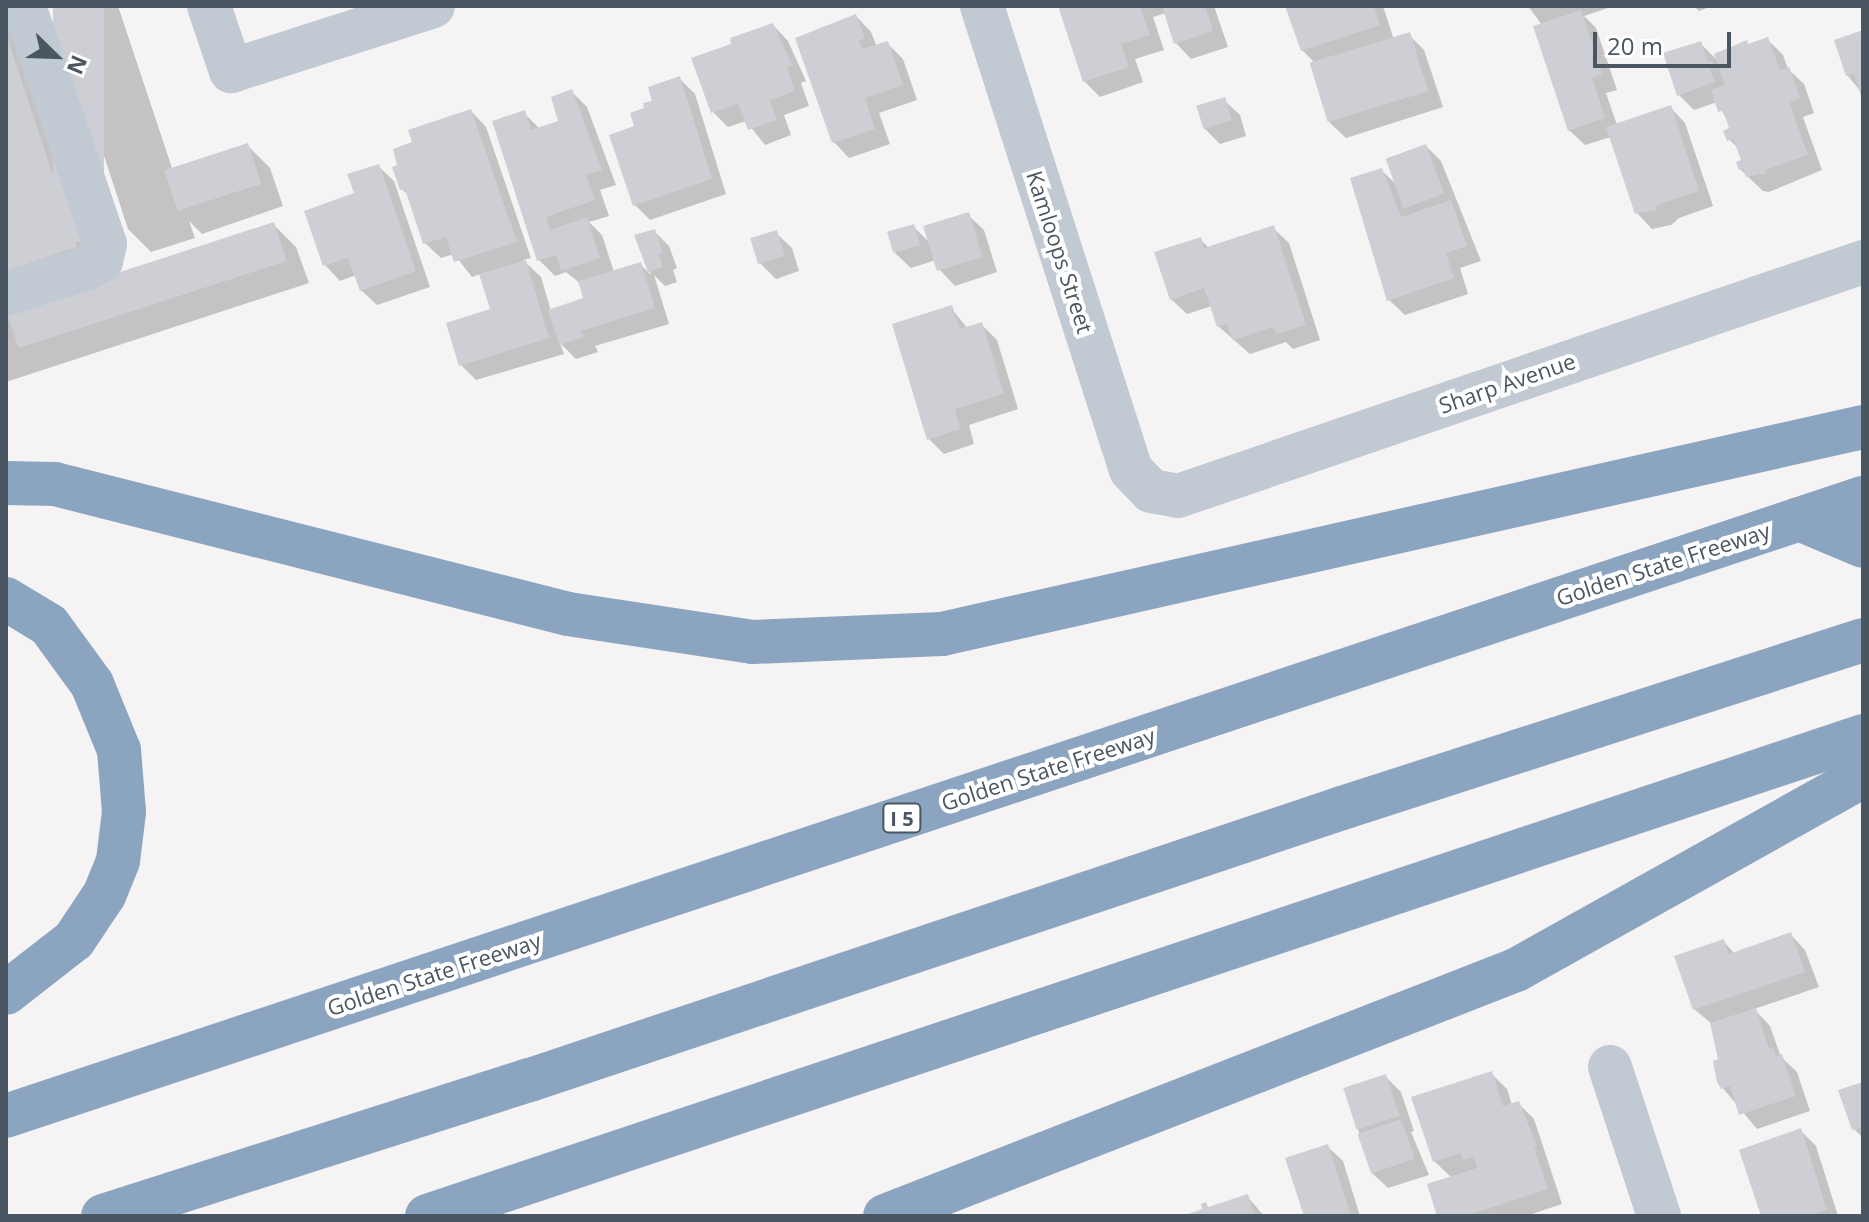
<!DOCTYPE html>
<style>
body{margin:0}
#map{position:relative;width:1869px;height:1222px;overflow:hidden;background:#f5f3f3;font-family:"Open Sans",sans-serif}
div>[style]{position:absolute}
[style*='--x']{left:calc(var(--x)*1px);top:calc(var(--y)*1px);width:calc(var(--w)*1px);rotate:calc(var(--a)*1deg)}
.shadow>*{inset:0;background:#0003}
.building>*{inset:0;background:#cdcfd5;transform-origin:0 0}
.minor>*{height:44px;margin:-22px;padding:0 22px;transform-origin:22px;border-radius:22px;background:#c1cad2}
.highway>*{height:44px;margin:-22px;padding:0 22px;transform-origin:22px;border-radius:22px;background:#8ba5c1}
span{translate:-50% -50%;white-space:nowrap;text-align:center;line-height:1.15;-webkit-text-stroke:8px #fff;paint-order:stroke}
.shield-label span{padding:2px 6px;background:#fff;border:2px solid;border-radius:6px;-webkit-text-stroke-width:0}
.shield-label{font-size:20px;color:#4a5661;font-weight:700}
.street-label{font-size:22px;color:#4a5661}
.frame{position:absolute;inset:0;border:8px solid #4a5661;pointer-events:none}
.north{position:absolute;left:16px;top:16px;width:80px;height:80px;-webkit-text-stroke:6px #fff;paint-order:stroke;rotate:113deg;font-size:22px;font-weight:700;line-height:32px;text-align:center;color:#4a5661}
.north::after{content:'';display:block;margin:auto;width:28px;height:36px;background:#4a5661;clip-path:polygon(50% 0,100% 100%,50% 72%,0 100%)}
.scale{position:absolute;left:1593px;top:32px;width:138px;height:36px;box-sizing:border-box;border:4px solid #4a5661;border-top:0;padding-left:10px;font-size:24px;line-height:28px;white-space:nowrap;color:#4a5661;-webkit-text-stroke:6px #fff;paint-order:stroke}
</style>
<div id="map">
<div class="shadow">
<div style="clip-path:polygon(6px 6px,99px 270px,6px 285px)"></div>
<div style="clip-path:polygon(55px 6px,118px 6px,173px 171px,247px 145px,270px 168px,283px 206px,202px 234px,189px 221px,195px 238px,151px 252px,128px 229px)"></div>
<div style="clip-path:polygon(1060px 6px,1214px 6px,1228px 47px,1191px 59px,1176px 43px,1166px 13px,1153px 17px,1164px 50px,1135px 59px,1143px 82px,1100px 97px,1084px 81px)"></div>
<div style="clip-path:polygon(1287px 6px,1383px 6px,1394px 40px,1409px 35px,1424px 50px,1443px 107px,1346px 138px,1330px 123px,1317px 65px,1302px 50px)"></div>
<div style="clip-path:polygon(1528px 6px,1614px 6px,1584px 16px,1596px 28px,1617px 90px,1606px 93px,1617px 125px,1670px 107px,1685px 123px,1713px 206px,1679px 218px,1671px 225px,1652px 229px,1637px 213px,1611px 137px,1585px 145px,1569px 130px,1542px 25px)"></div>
<div style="clip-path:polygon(1694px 6px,1712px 6px,1699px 11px)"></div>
<div style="clip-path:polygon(856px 16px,871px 32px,877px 47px,887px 43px,903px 59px,917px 100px,879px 113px,890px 144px,849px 158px,834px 142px)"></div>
<div style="clip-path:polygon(773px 25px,788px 41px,806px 81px,801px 83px,809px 106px,784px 115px,791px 135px,765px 145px,746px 121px,728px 127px,713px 112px,734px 45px)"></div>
<div style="clip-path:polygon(1863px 32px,1863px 94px,1847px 75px)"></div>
<div style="clip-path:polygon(1767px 39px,1783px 55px,1788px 69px,1804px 84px,1814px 113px,1803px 117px,1822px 170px,1769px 192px,1763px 191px,1740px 169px,1743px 161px,1739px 149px,1729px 139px,1732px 129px,1717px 102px,1694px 110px,1679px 95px,1700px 43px,1719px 62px,1746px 42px,1750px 46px)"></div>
<div style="clip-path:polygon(679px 78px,695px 94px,726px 194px,650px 220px,635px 205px,637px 127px,654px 102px)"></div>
<div style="clip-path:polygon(572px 92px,587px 107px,616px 185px,600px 190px,609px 216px,589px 222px,602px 235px,614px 272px,640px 264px,651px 275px,637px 236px,654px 231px,669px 246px,677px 268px,673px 270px,677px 282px,665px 286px,654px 275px,669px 324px,595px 346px,598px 352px,576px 359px,560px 343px,564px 354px,476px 380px,461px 365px,492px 310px,481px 274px,472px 277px,454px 254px,441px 258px,425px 243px,410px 197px,402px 189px,414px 143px,471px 111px,486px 127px,531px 258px,523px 260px,541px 277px,551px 311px,586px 299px,581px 284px,566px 272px,555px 276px,539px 260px,524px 113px,540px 129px,561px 122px)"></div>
<div style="clip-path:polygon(1224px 100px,1240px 115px,1246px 136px,1220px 144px,1204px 128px)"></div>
<div style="clip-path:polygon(1426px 146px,1441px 161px,1481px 261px,1460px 268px,1468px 294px,1405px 315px,1389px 300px,1381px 170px,1397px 185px)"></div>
<div style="clip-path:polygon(378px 166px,394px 181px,430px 287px,377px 305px,361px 290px,356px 275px,340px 281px,325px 265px,357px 194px)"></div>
<div style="clip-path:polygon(968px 215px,984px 230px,997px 272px,955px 286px,940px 270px,936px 260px,911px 268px,895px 253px,914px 227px,931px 244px)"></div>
<div style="clip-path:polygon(273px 224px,296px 247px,309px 283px,6px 382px,6px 313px)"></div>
<div style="clip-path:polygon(1273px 228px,1289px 243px,1320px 340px,1293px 349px,1286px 342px,1250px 354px,1218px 326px,1212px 306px,1187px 314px,1171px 299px,1200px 239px,1209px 248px)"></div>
<div style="clip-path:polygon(776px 233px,792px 248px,799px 271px,776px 279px,760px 263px)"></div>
<div style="clip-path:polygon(951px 308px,968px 329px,981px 324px,997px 340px,1018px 409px,969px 425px,974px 444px,944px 454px,929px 439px)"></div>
<div style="clip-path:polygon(1790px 934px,1805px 950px,1819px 987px,1754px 1009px,1770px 1026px,1781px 1057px,1797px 1072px,1810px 1111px,1757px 1129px,1722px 1087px,1721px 1060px,1712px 1024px,1694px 1009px,1723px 941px,1735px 954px)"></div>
<div style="clip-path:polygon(1491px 1073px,1507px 1089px,1512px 1105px,1518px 1103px,1534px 1119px,1562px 1204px,1526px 1216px,1439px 1216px,1452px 1178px,1434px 1161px)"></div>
<div style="clip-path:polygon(1386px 1077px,1401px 1092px,1414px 1131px,1411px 1132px,1429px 1175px,1388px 1188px,1372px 1173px,1358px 1129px)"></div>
<div style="clip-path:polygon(1863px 1084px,1863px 1138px,1854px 1129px)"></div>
<div style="clip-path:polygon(1801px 1131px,1816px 1146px,1838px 1216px,1763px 1216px)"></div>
<div style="clip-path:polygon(1327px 1146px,1343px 1161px,1360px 1216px,1306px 1216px)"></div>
<div style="clip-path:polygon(1247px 1196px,1264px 1216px,1187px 1216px,1204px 1210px)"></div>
</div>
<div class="building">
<div style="left:53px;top:6px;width:51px;height:236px"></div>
<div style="clip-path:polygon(1058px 6px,1140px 6px,1150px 35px,1121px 44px,1129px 67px,1083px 82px)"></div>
<div style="clip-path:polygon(1162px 6px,1205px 6px,1213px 31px,1174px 44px)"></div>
<div style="clip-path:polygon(1285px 6px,1374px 6px,1380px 25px,1301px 51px)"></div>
<div style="clip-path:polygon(1581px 10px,1602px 74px,1592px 78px,1605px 118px,1568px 131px,1533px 26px)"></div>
<div style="clip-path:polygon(856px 14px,865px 39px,859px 40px,862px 49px,888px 41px,903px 85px,865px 98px,875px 129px,832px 143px,795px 38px)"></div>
<div style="clip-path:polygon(773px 23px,792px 65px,787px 67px,795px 91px,770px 100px,777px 120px,748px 130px,738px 104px,711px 113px,691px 58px,731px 44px,730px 38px)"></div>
<div style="clip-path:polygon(1863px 30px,1863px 99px,1862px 99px,1854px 74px,1846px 76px,1834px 40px)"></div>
<div style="left:1410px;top:32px;width:62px;height:105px;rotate:73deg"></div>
<div style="clip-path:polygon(6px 34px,77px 247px,6px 271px)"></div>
<div style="clip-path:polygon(1768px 37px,1780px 70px,1789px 67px,1800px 98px,1789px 102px,1808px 155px,1765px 170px,1766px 173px,1746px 177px,1743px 169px,1739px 170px,1736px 162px,1741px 160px,1733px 139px,1727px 141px,1723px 131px,1729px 128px,1723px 110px,1718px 112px,1711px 90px,1725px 85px,1714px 54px,1747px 40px,1748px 44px)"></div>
<div style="clip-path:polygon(1701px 41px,1708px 62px,1712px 61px,1715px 68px,1710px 70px,1715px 82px,1677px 96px,1663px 53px)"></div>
<div style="clip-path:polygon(680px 76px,712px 179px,633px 206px,609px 135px,634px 126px,630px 113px,644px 108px,643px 103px,652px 101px,648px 87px)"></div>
<div style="clip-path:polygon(572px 89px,602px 170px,586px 175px,595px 200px,546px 217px,550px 230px,587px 217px,600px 258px,561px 271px,556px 255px,537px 261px,492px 121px,525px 110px,531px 130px,558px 121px,551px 97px)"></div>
<div style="left:1225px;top:97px;width:24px;height:30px;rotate:73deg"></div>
<div style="clip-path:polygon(1671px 105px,1699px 191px,1663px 203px,1656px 206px,1657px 210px,1635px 214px,1606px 127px)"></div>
<div style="clip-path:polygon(471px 109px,517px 242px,454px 262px,446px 237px,423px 244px,405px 189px,400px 190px,392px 167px,397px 165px,393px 149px,412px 142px,408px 130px)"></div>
<div style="left:248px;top:143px;width:43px;height:88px;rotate:72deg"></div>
<div style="left:1426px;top:144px;width:53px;height:43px;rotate:70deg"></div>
<div style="clip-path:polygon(379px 164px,416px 271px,360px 291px,348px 258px,323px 266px,304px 211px,354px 193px,347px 174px)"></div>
<div style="clip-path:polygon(1382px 168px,1401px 217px,1451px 200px,1467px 246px,1446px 253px,1454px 278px,1387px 301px,1350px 178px)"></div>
<div style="left:969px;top:212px;width:47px;height:48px;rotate:73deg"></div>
<div style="left:274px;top:222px;width:41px;height:282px;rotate:72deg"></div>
<div style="left:914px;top:224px;width:22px;height:28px;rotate:74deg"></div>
<div style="clip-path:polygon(1274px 225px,1306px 325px,1276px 334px,1273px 327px,1233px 340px,1227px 324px,1217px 327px,1204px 288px,1170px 300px,1154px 252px,1201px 237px,1204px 248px)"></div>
<div style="clip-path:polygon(655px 229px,663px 253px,659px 255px,663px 267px,648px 272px,634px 235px)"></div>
<div style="left:777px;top:230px;width:27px;height:28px;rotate:73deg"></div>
<div style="clip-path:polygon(526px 260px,549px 338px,459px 366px,446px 323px,490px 309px,479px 274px)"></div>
<div style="clip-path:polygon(641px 262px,655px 308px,581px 331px,584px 337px,559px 345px,548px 310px,583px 298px,578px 281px)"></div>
<div style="clip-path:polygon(952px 305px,960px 329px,982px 322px,1004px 394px,955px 409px,960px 429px,927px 440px,892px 324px)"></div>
<div style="clip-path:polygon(1791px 932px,1805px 972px,1693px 1010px,1674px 956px,1724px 939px,1729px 954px)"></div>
<div style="clip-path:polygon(1756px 1008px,1769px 1049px,1773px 1048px,1776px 1056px,1782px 1054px,1796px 1096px,1739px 1115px,1730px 1086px,1721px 1089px,1717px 1082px,1713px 1061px,1718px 1059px,1710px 1023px)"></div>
<div style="clip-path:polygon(1492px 1071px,1503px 1106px,1519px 1101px,1537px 1146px,1534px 1147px,1548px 1189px,1465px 1216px,1437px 1216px,1427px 1184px,1477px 1168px,1474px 1157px,1463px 1160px,1461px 1153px,1433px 1162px,1411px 1097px)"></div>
<div style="left:1386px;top:1074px;width:44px;height:45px;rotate:72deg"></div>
<div style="clip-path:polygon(1863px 1082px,1863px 1127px,1852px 1130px,1838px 1090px)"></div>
<div style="left:1401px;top:1119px;width:42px;height:46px;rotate:71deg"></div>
<div style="clip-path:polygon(1801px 1128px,1827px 1210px,1808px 1216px,1761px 1216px,1739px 1150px)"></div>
<div style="clip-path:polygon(1328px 1144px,1351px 1216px,1304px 1216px,1285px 1158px)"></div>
<div style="clip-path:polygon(1248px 1194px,1255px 1216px,1183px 1216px,1202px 1209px,1201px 1204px,1206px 1202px,1208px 1207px)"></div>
</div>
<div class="minor">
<div style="--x:209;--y:6;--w:69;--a:71.3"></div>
<div style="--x:231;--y:71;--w:212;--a:-17.8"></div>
<div style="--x:982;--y:6;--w:487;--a:72.2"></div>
<div style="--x:1131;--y:470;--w:29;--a:46"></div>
<div style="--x:1151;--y:491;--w:27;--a:10"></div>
<div style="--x:1178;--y:496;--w:724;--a:-18.86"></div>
<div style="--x:6;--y:294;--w:83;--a:-17.6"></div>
<div style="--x:85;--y:269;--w:18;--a:-27"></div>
<div style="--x:101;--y:261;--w:17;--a:-77"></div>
<div style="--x:105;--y:244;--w:251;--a:-108.8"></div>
<div style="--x:1610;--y:1067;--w:157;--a:71.8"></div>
</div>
<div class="highway">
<div style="--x:6;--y:483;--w:49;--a:1.2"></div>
<div style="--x:55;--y:484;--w:529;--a:14.22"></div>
<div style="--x:568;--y:614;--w:187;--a:8.6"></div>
<div style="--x:753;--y:642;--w:189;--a:-2.4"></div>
<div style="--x:942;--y:634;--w:944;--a:-12.67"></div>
<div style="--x:1799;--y:519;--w:69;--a:22.9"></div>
<div style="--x:6;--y:599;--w:50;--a:31.2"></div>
<div style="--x:49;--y:625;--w:73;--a:53.9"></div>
<div style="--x:92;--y:684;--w:71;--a:67.8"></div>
<div style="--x:119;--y:750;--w:62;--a:85.4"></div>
<div style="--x:124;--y:812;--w:49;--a:97"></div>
<div style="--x:118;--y:861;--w:37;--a:112"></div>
<div style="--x:104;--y:895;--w:54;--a:123.7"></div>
<div style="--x:74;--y:940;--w:86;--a:142.1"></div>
<div style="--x:6;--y:1116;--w:1957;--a:-18.41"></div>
<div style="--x:103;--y:1216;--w:448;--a:-17.7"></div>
<div style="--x:530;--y:1080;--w:856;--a:-18.52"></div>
<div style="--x:1342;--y:808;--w:547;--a:-17.87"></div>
<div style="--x:427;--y:1216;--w:1514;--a:-18.48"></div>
<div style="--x:885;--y:1216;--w:677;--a:-21.3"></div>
<div style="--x:1516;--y:970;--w:398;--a:-29.2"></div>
</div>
<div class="shield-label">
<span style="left:902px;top:818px">I 5</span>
</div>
<div class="street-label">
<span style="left:1060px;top:252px;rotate:72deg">Kamloops Street</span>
<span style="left:1507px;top:383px;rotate:-19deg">Sharp Avenue</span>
<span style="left:1663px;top:564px;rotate:-18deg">Golden State Freeway</span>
<span style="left:1048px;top:769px;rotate:-18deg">Golden State Freeway</span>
<span style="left:434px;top:974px;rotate:-18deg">Golden State Freeway</span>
</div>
<div class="frame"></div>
<div class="north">N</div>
<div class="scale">20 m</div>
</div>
